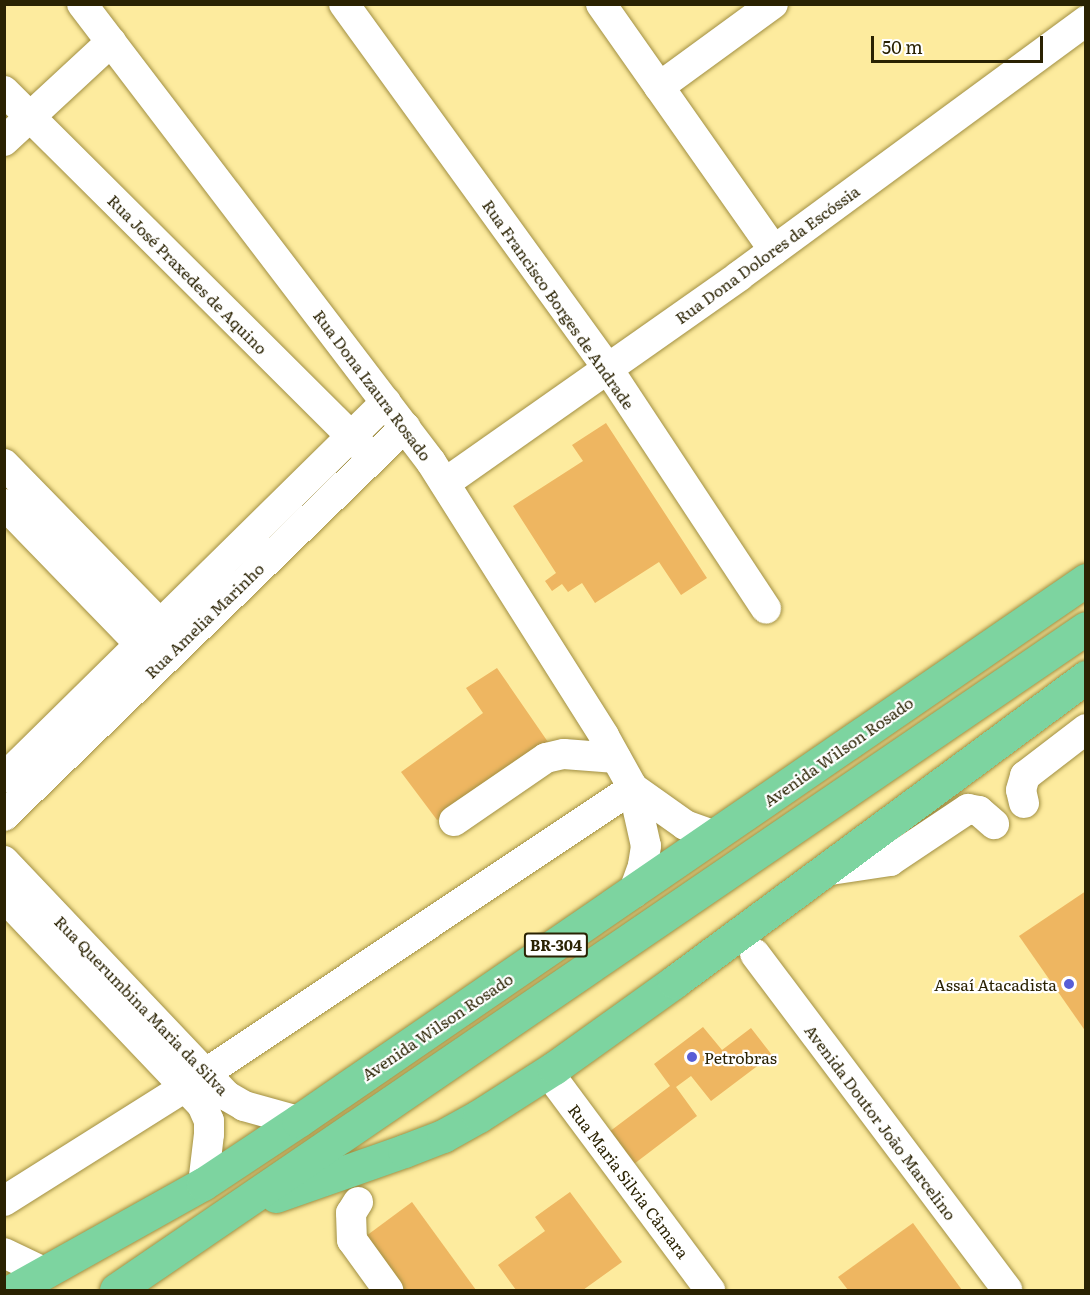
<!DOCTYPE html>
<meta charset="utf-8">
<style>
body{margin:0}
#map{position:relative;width:1090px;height:1295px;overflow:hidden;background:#fdeb9e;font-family:Literata,serif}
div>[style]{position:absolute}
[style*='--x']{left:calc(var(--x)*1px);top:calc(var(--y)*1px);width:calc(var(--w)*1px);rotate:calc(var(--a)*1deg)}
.building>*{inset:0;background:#eeb661}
.roads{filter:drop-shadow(0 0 2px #a18f43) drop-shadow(0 0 2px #a18f43)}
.minor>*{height:30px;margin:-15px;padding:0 15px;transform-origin:15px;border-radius:15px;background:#fff}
.highway>*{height:33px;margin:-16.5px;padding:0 16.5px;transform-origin:16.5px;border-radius:16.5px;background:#7dd4a0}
.dots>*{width:16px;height:16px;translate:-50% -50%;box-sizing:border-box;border:3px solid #fff;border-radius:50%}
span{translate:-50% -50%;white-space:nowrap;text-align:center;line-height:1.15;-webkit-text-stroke:4.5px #fff;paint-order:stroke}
.shield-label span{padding:2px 4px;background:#fff;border:2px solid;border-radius:4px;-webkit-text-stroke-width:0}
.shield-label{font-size:15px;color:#2a2202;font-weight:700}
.street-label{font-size:16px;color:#2a2202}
.poi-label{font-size:16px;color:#2a2202}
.right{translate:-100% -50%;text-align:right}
.left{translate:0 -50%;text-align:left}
.frame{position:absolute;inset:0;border:6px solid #2a2202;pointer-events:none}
.scale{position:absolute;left:871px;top:36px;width:172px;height:27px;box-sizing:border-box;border:3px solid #2a2202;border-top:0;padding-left:8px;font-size:18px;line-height:21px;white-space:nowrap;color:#2a2202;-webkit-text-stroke:4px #fff;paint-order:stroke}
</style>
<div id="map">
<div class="building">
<div style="clip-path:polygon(606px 423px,707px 578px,681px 595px,659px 562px,595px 603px,582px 583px,568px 592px,562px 584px,552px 591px,545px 581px,556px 573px,513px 506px,583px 461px,572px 445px)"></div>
<div style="clip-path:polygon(497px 668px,548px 742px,437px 820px,401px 772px,483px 713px,466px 688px)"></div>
<div style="clip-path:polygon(1086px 891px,1086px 1032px,1019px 936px)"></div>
<div style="clip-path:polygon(703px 1027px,722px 1050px,751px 1028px,772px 1055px,711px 1101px,691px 1076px,676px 1087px,697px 1116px,630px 1167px,605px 1135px,670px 1086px,654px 1064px)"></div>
<div style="clip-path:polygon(570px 1192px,622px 1262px,583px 1290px,516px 1290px,498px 1265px,545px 1231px,535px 1217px)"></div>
<div style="clip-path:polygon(412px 1202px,476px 1290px,400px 1290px,362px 1239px)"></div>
<div style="clip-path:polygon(913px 1223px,962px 1290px,848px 1290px,838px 1277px)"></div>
</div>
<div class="roads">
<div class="minor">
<div style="--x:82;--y:4;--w:576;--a:52.69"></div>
<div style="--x:431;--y:462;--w:324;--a:57.7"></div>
<div style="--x:604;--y:736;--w:60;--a:60.9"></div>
<div style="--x:633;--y:788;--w:59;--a:77.4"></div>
<div style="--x:646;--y:846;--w:20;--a:99"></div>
<div style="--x:643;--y:866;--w:29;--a:110"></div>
<div style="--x:344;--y:4;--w:450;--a:54.1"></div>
<div style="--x:608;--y:369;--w:287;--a:56.6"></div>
<div style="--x:601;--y:4;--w:301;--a:54.9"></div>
<div style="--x:659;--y:87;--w:141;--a:-36.1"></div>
<div style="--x:4;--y:91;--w:511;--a:44.84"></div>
<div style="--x:4;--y:141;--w:146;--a:-42.8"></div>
<div style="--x:4;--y:464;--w:245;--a:45.7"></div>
<div style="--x:445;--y:483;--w:360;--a:-35.1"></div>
<div style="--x:739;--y:276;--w:431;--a:-36.3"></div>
<div style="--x:4;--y:504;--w:216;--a:45.9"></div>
<div style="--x:4;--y:778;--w:536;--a:-44.55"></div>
<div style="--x:633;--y:788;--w:64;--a:35.4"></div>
<div style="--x:685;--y:825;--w:32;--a:20"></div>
<div style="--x:1024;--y:803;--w:13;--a:-103"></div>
<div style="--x:1021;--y:790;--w:15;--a:-74"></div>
<div style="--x:1025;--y:776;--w:77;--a:-37.6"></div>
<div style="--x:4;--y:816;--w:559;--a:-44.13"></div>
<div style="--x:454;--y:821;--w:112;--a:-34.4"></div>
<div style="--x:546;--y:758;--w:18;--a:-13"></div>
<div style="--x:564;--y:754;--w:52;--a:4.4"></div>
<div style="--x:4;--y:861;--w:324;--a:46.5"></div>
<div style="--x:227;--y:1096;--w:20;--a:30"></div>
<div style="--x:244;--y:1106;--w:56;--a:15.5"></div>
<div style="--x:824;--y:871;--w:67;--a:-8.6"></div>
<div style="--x:890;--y:861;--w:94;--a:-33.7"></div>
<div style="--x:968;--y:809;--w:11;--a:10"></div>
<div style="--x:979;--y:811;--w:20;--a:41"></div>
<div style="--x:4;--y:897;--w:287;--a:46.4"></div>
<div style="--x:202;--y:1105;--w:17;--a:66"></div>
<div style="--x:209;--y:1121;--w:13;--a:90"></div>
<div style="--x:209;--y:1134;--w:50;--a:96.8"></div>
<div style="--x:755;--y:954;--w:420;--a:53.1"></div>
<div style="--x:548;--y:1072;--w:272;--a:53.4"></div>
<div style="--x:4;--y:1201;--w:214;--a:-32.2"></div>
<div style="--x:185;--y:1087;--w:539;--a:-33.72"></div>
<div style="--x:358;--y:1202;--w:13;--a:122"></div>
<div style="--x:351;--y:1213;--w:27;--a:88"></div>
<div style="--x:352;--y:1240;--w:62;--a:54.2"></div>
<div style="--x:4;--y:1253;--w:47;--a:25.5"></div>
</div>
<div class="highway">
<div style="--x:276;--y:1196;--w:136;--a:-19.4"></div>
<div style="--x:404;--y:1151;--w:42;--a:-21"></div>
<div style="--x:443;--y:1136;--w:41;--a:-29.1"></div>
<div style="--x:479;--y:1116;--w:89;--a:-32.6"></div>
<div style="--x:554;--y:1068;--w:148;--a:-35.6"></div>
<div style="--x:674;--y:982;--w:513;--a:-36.51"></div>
<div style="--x:13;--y:1290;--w:218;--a:-29.2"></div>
<div style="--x:203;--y:1184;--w:114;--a:-33.6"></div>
<div style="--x:298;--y:1121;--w:956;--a:-34.47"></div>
<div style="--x:116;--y:1290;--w:1174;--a:-34.31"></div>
</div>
</div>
<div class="dots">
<div style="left:1069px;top:984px;background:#585ed6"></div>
<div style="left:692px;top:1057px;background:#585ed6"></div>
</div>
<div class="shield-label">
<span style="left:556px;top:945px">BR-304</span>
</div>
<div class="street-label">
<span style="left:767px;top:254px;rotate:-36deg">Rua Dona Dolores da Escóssia</span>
<span style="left:188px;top:274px;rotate:45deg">Rua José Praxedes de Aquino</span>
<span style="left:559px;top:304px;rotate:55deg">Rua Francisco Borges de Andrade</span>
<span style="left:373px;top:385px;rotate:53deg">Rua Dona Izaura Rosado</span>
<span style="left:204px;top:620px;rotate:-44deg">Rua Amelia Marinho</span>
<span style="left:838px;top:751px;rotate:-35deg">Avenida Wilson Rosado</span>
<span style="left:142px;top:1005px;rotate:46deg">Rua Querumbina Maria da Silva</span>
<span style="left:437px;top:1026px;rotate:-34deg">Avenida Wilson Rosado</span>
<span style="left:881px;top:1122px;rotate:53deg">Avenida Doutor João Marcelino</span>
<span style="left:629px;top:1181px;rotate:53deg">Rua Maria Silvia Câmara</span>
</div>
<div class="poi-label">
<span class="right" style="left:1057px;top:984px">Assaí Atacadista</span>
<span class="left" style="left:704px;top:1057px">Petrobras</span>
</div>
<div class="frame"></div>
<div class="scale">50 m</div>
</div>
